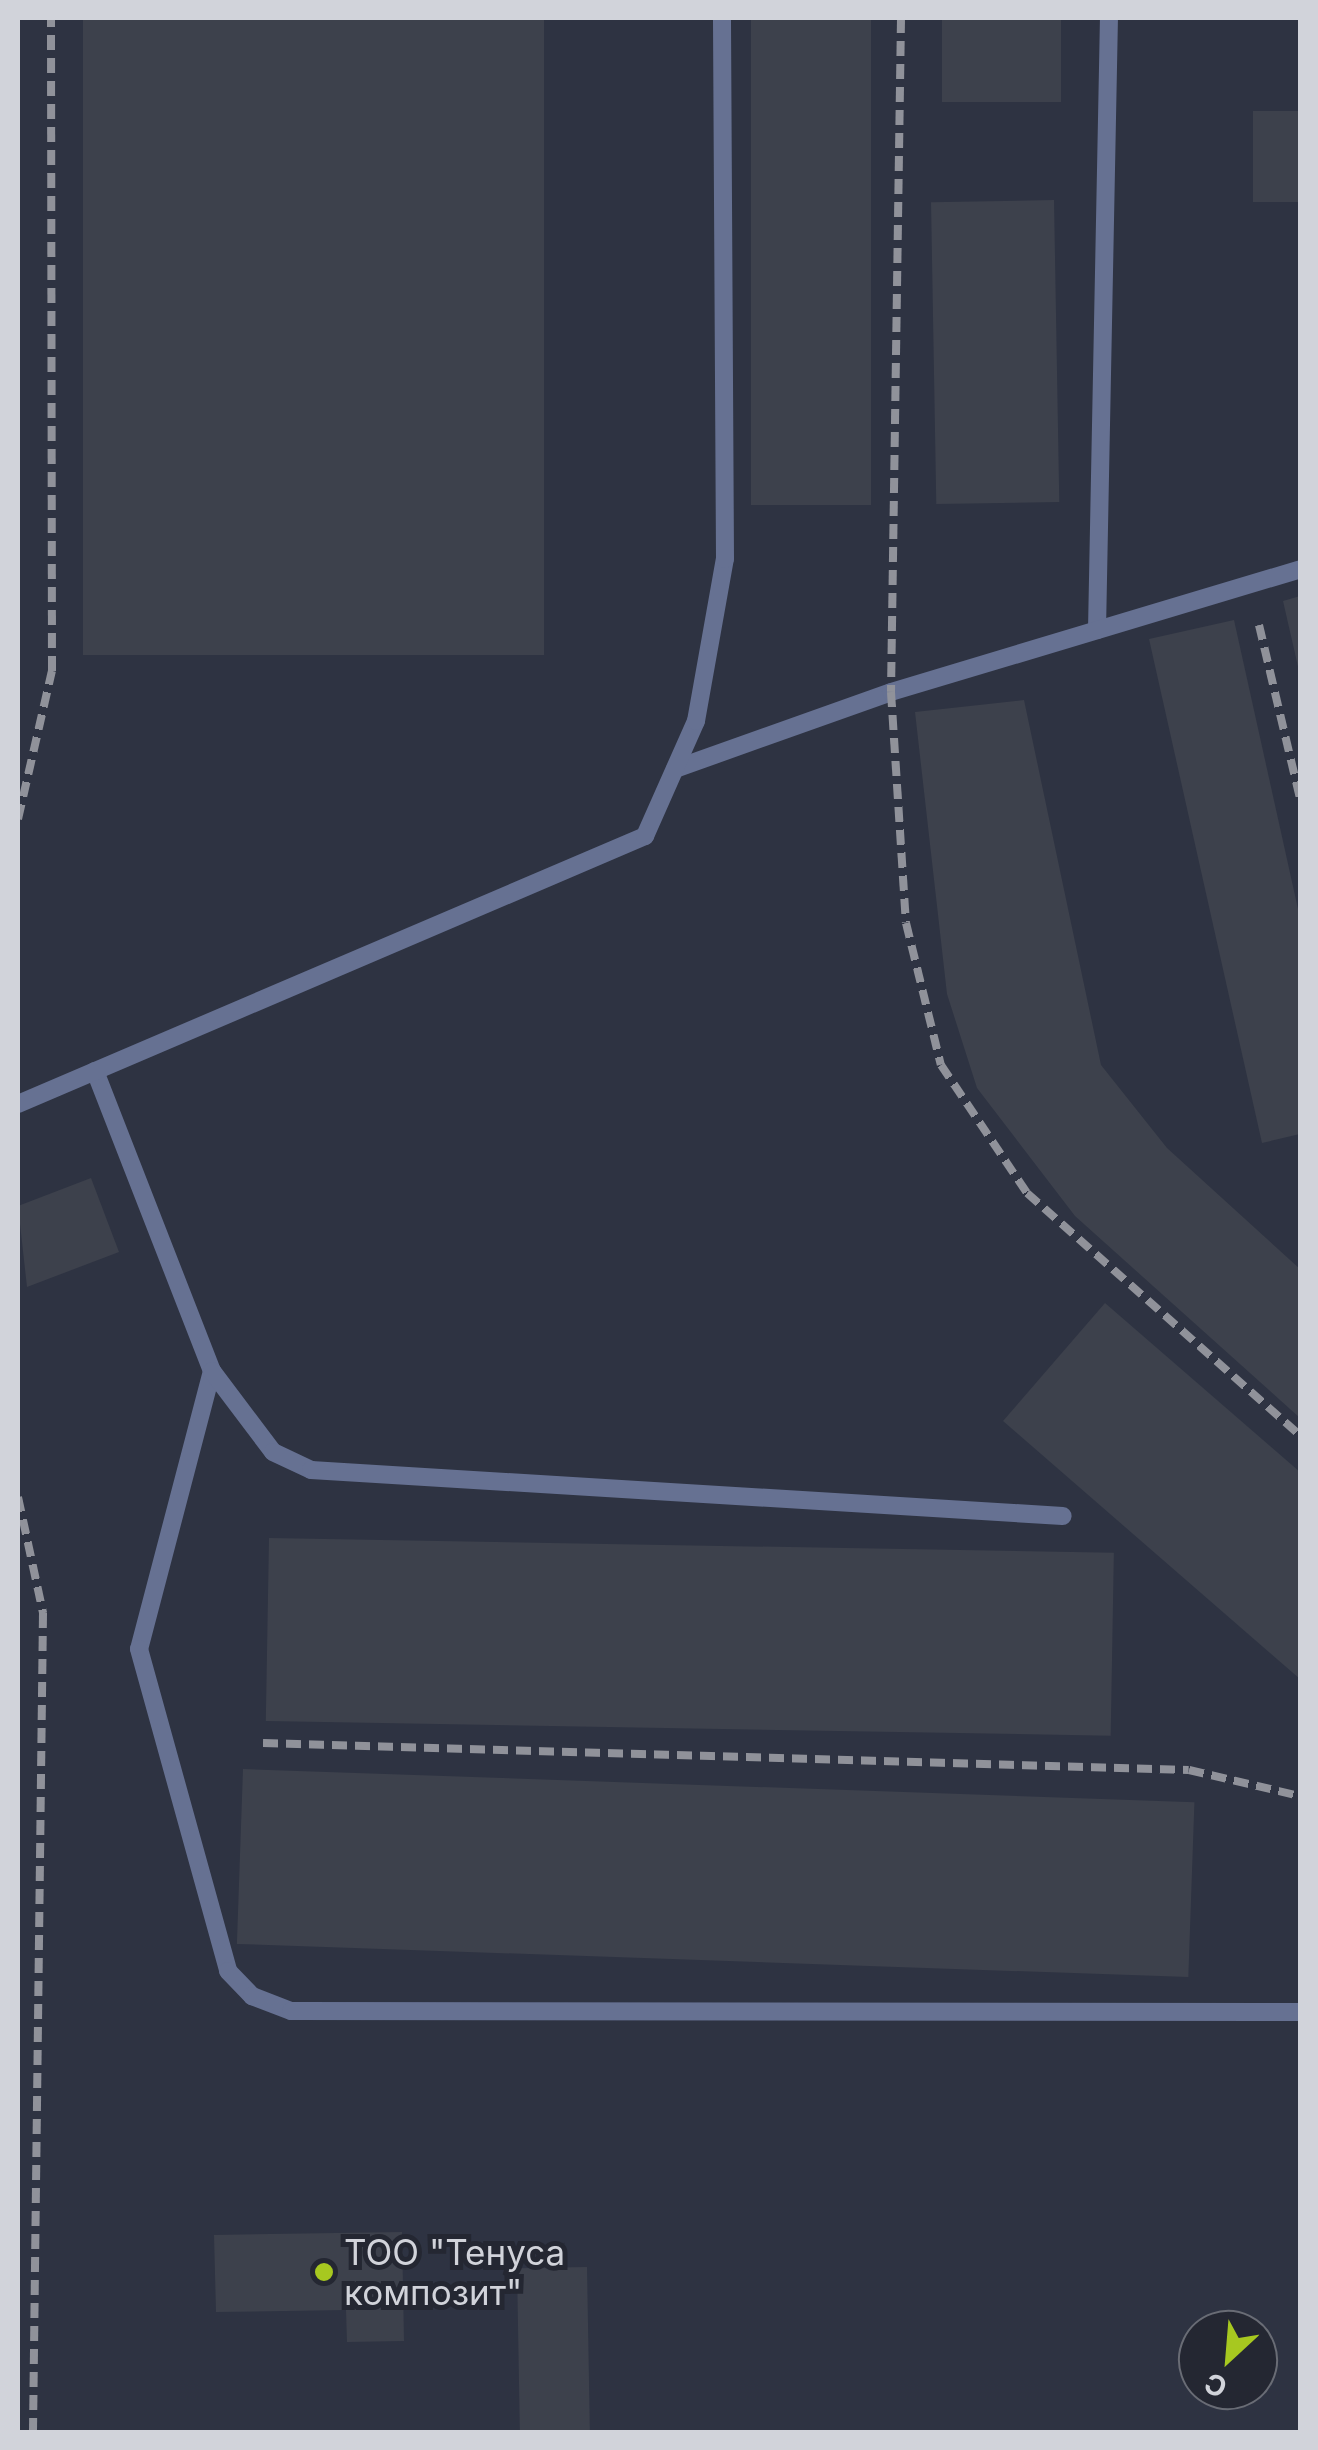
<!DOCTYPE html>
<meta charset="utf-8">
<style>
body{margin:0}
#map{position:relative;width:1318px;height:2450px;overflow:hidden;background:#242732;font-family:Inter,sans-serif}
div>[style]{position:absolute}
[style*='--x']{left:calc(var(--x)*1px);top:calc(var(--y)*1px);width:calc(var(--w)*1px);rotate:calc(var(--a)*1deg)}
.built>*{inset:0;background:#2e3342}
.building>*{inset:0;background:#3d414c;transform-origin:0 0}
.service>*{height:18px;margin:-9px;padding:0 9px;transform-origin:9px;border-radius:9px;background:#667192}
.rail>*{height:8px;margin-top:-4px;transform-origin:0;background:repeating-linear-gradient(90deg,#90929a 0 15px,transparent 0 23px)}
.dots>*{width:28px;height:28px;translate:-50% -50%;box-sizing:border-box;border:5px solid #242732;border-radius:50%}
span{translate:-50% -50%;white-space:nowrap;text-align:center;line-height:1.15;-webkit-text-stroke:10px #242732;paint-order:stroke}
.poi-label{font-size:35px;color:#d1d3da}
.left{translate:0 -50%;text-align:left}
.frame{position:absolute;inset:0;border:20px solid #d1d3da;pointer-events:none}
.north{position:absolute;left:1178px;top:2310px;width:100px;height:100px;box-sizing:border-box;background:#242732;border:2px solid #696c75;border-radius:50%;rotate:206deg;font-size:28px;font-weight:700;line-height:40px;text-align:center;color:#d1d3da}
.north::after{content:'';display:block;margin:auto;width:35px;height:45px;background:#a7c820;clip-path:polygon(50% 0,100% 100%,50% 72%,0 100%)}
</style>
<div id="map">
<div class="built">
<div style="clip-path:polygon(evenodd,18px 18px,1300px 18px,1300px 2432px,18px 2432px,18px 18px,1198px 2330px,1258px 2330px,1258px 2390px,1198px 2390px,1198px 2330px)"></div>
</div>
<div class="building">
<div style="left:83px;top:18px;width:461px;height:637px"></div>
<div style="left:751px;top:18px;width:120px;height:487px"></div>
<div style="left:942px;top:18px;width:119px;height:84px"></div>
<div style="left:1300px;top:111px;width:91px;height:47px;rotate:90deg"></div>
<div style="left:1054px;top:200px;width:302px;height:123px;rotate:89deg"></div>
<div style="clip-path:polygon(1300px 596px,1300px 670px,1299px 671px,1283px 601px)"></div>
<div style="clip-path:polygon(1234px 620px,1300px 918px,1300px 1134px,1262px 1143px,1149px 639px)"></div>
<div style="clip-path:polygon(1024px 700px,1101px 1065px,1167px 1148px,1300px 1269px,1300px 1418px,1075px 1216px,977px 1088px,947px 994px,915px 712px)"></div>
<div style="clip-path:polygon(91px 1178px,119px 1252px,27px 1287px,18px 1206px)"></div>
<div style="clip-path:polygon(1105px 1303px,1300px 1472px,1300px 1679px,1003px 1421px)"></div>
<div style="left:269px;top:1538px;width:845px;height:183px;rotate:1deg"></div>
<div style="left:243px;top:1769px;width:952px;height:175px;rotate:2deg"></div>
<div style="clip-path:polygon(402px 2232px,404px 2341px,347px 2342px,346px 2310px,216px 2312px,214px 2235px)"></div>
<div style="left:587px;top:2267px;width:165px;height:70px;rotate:89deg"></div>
</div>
<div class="service">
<div style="--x:1097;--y:630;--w:612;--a:-88.88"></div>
<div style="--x:675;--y:769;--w:229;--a:-19.6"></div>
<div style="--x:891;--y:692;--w:427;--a:-16.7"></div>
<div style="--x:95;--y:1071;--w:322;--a:68.7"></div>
<div style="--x:212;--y:1371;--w:287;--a:104.7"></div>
<div style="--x:139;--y:1649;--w:334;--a:74.5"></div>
<div style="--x:228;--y:1971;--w:35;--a:46"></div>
<div style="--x:252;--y:1996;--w:42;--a:21"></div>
<div style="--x:291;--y:2011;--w:1009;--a:0.06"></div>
<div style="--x:18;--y:1104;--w:682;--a:-23.14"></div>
<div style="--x:645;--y:836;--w:126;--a:-66.1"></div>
<div style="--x:696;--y:721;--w:165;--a:-79.9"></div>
<div style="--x:725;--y:559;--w:541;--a:-90.32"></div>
<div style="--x:212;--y:1371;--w:101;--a:53"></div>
<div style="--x:273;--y:1452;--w:42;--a:25.3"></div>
<div style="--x:311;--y:1470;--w:753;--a:3.5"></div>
</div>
<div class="rail">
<div style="--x:901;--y:18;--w:674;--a:90.85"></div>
<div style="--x:891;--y:692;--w:231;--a:86.3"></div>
<div style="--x:906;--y:923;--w:146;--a:76.2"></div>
<div style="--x:941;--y:1065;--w:154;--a:56.1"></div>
<div style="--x:1027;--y:1193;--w:365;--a:41.6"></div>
<div style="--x:1259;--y:625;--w:179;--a:76.7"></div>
<div style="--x:18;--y:819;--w:152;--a:-77.1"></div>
<div style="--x:52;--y:671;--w:653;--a:-90.09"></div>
<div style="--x:18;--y:1497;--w:119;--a:77.8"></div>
<div style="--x:43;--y:1613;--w:819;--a:90.7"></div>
<div style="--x:263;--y:1743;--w:926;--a:1.67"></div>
<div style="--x:1189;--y:1770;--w:114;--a:13.2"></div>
</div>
<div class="dots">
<div style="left:324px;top:2272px;background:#a7c820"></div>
</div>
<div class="poi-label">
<span class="left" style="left:344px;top:2272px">ТОО "Тенуса<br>композит"</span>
</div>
<div class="frame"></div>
<div class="north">С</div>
</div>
